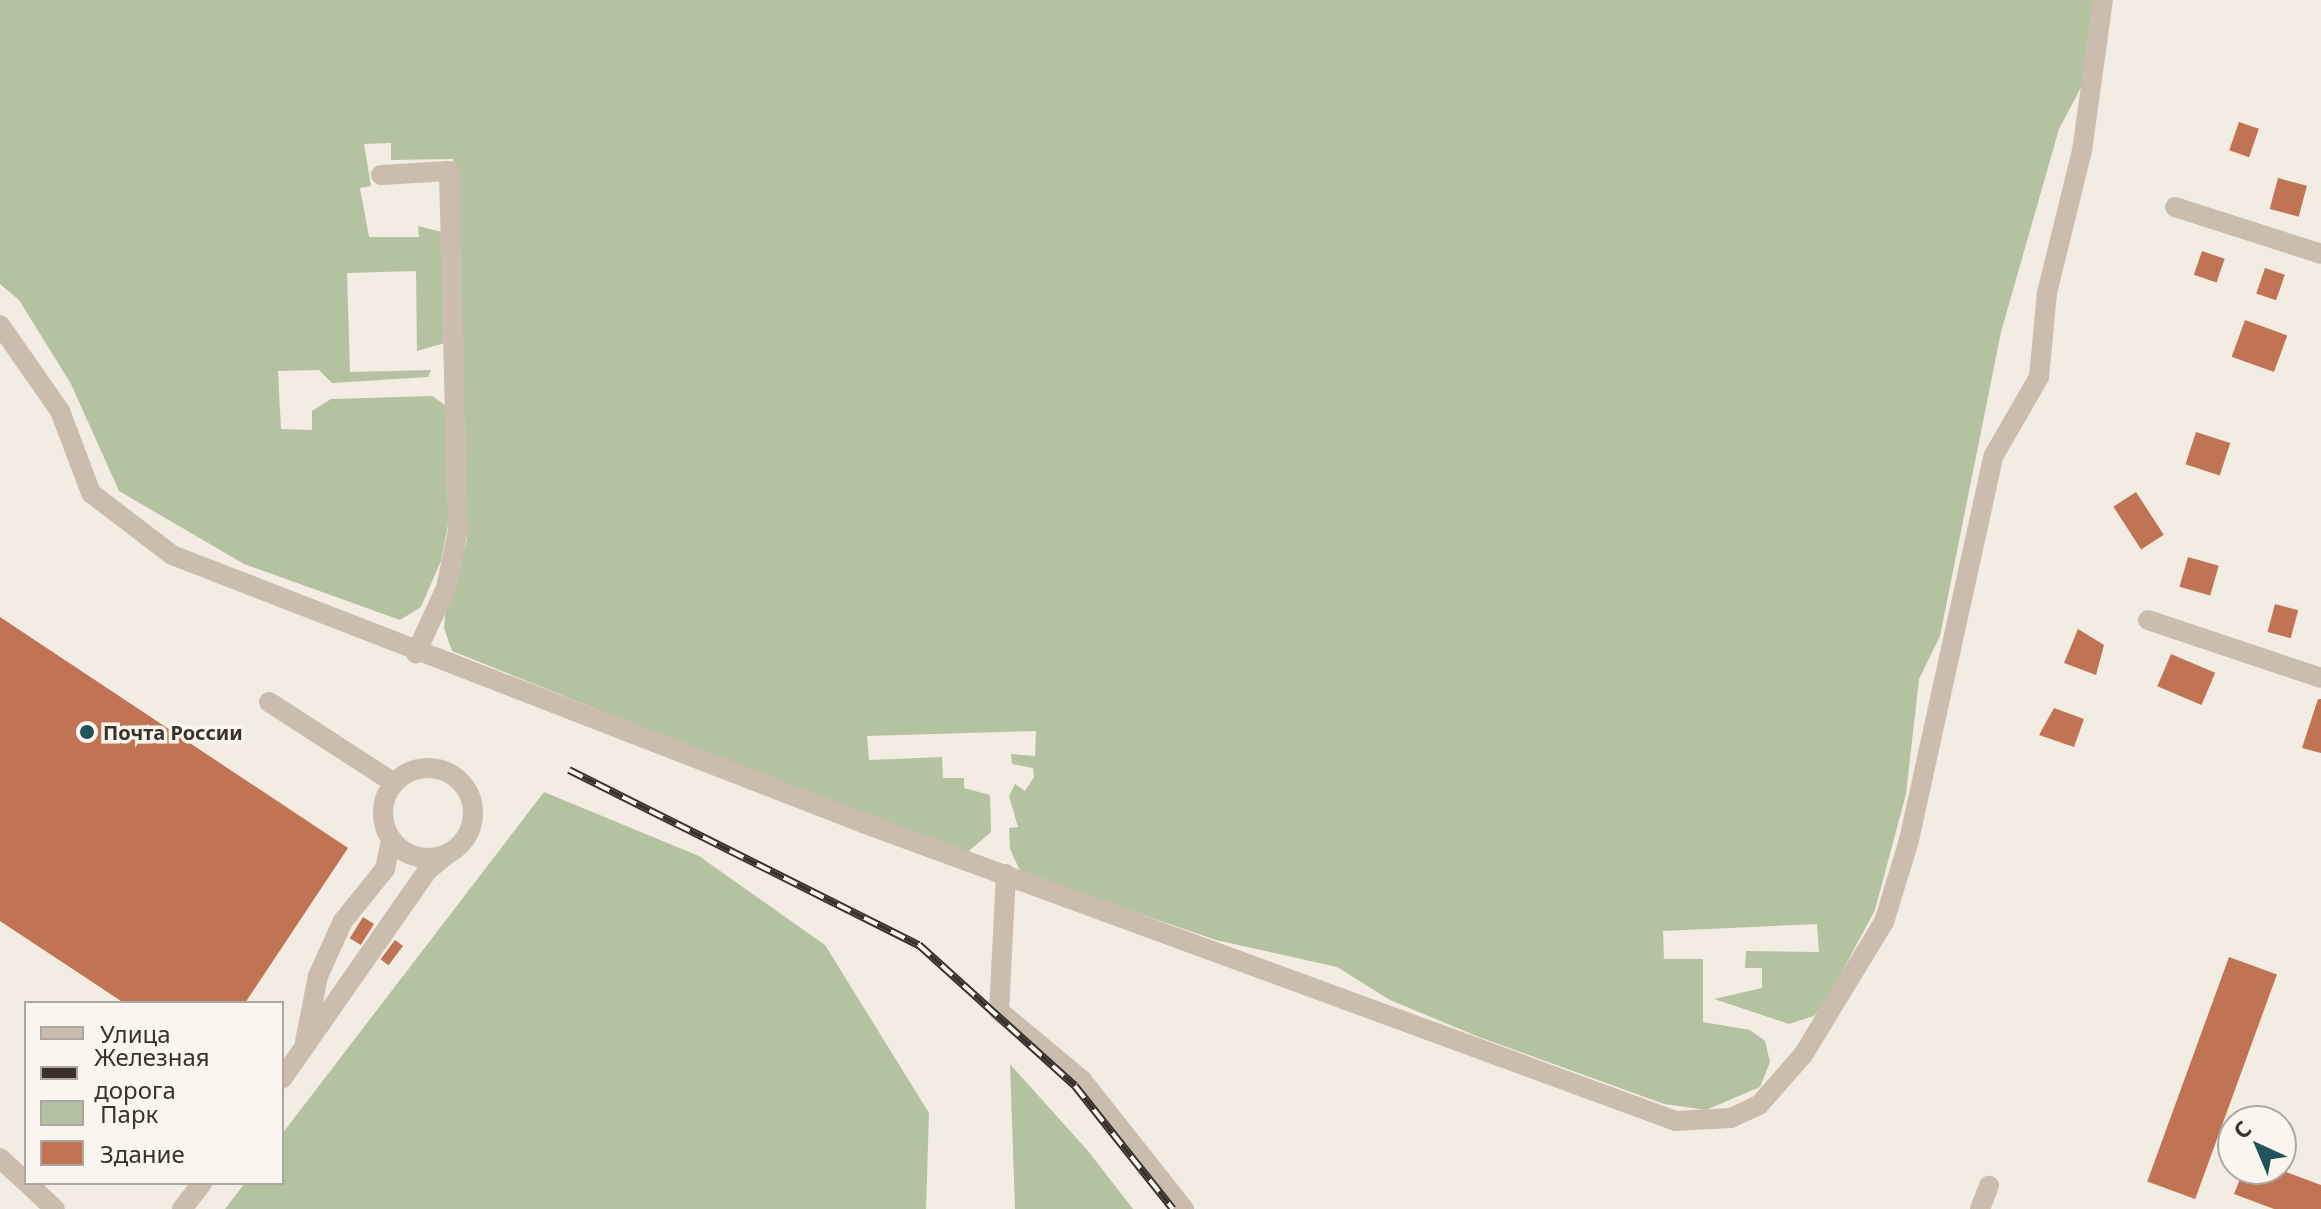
<!DOCTYPE html>
<meta charset="utf-8">
<style>
body{margin:0}
#map{position:relative;width:2321px;height:1209px;overflow:hidden;background:#f3ece2;font-family:"Noto Sans",sans-serif}
div>[style]{position:absolute}
[style*='--x']{left:calc(var(--x)*1px);top:calc(var(--y)*1px);width:calc(var(--w)*1px);rotate:calc(var(--a)*1deg)}
.green>*{inset:0;background:#b5c2a2}
.building>*{inset:0;background:#c07453;transform-origin:0 0}
.minor>*{height:20px;margin:-10px;padding:0 10px;transform-origin:10px;border-radius:10px;background:#cbbdae}
.minor>.ring{margin:-10px;padding:0;box-sizing:content-box;background:none;border:20px solid #cbbdae;border-radius:50%}
.rail>*{height:8px;margin-top:-4px;transform-origin:0;background:repeating-linear-gradient(90deg,#faf6ef 0 15px,#3a312c 0 30px);box-sizing:border-box;border-block:2px solid #3a312c}
.dots>*{width:22px;height:22px;translate:-50% -50%;box-sizing:border-box;border:4px solid #faf6ef;border-radius:50%}
span{translate:-50% -50%;white-space:nowrap;text-align:center;line-height:1.15;-webkit-text-stroke:7px #faf6ef;paint-order:stroke}
.poi-label{font-size:20px;color:#3a312c;font-weight:700}
.left{translate:0 -50%;text-align:left}
.legend{position:absolute;left:24px;top:1001px;width:260px;height:184px;box-sizing:border-box;background:#faf6ef;border:2px solid #ada7a1;margin:0;padding:10px 14px;list-style:none;font-size:24px;color:#3a312c}
.legend li{display:flex;align-items:center;gap:16px;height:40px}
.legend b{width:40px;border:2px solid #ada7a1}
.north{position:absolute;left:2217px;top:1105px;width:80px;height:80px;box-sizing:border-box;background:#faf6ef;border:2px solid #ada7a1;border-radius:50%;rotate:316deg;font-size:22px;font-weight:700;line-height:32px;text-align:center;color:#3a312c}
.north::after{content:'';display:block;margin:auto;width:28px;height:36px;background:#23535a;clip-path:polygon(50% 0,100% 100%,50% 72%,0 100%)}
</style>
<div id="map">
<div class="green">
<div style="clip-path:polygon(0 0,2107px 0,2104px 44px,2059px 129px,2001px 332px,1940px 636px,1919px 679px,1906px 794px,1875px 910px,1827px 1000px,1814px 1016px,1789px 1024px,1714px 999px,1762px 988px,1762px 968px,1745px 968px,1746px 951px,1819px 952px,1817px 924px,1663px 931px,1664px 959px,1703px 959px,1703px 1022px,1750px 1030px,1765px 1041px,1770px 1062px,1760px 1087px,1706px 1110px,1664px 1104px,1479px 1037px,1390px 1000px,1337px 967px,1216px 940px,1021px 873px,1010px 849px,1009px 828px,1018px 827px,1009px 796px,1015px 784px,1025px 791px,1034px 777px,1033px 768px,1012px 764px,1011px 754px,1035px 756px,1036px 731px,867px 736px,869px 760px,942px 757px,943px 778px,964px 778px,964px 788px,990px 795px,991px 832px,963px 856px,452px 651px,444px 628px,446px 605px,467px 540px,453px 159px,391px 160px,391px 143px,364px 144px,371px 186px,360px 188px,369px 237px,419px 237px,418px 226px,442px 232px,445px 343px,417px 351px,416px 271px,347px 273px,350px 372px,431px 370px,428px 377px,332px 383px,319px 370px,278px 371px,281px 429px,312px 430px,312px 411px,331px 399px,432px 396px,448px 407px,452px 503px,441px 561px,421px 607px,400px 620px,244px 564px,119px 491px,71px 384px,19px 300px,0 284px)"></div>
<div style="clip-path:polygon(544px 792px,699px 856px,825px 945px,929px 1113px,926px 1209px,225px 1209px,245px 1183px,282px 1183px,282px 1134px)"></div>
<div style="clip-path:polygon(1010px 1064px,1088px 1151px,1133px 1209px,1015px 1209px)"></div>
</div>
<div class="building">
<div style="left:2239px;top:122px;width:21px;height:30px;rotate:19deg"></div>
<div style="left:2278px;top:178px;width:30px;height:32px;rotate:15deg"></div>
<div style="left:2202px;top:251px;width:24px;height:25px;rotate:19deg"></div>
<div style="left:2265px;top:268px;width:21px;height:27px;rotate:19deg"></div>
<div style="left:2245px;top:320px;width:45px;height:39px;rotate:20deg"></div>
<div style="left:2196px;top:432px;width:36px;height:34px;rotate:18deg"></div>
<div style="left:2136px;top:492px;width:51px;height:27px;rotate:57deg"></div>
<div style="left:2188px;top:557px;width:32px;height:31px;rotate:16deg"></div>
<div style="left:2275px;top:604px;width:24px;height:29px;rotate:15deg"></div>
<div style="clip-path:polygon(0 617px,348px 848px,245px 1003px,124px 1003px,0 921px)"></div>
<div style="clip-path:polygon(2078px 629px,2104px 645px,2096px 675px,2064px 663px)"></div>
<div style="left:2171px;top:654px;width:48px;height:35px;rotate:23deg"></div>
<div style="clip-path:polygon(2318px 699px,2321px 699px,2321px 753px,2302px 748px)"></div>
<div style="clip-path:polygon(2054px 708px,2084px 719px,2074px 747px,2039px 735px)"></div>
<div style="left:363px;top:917px;width:13px;height:25px;rotate:32deg"></div>
<div style="left:395px;top:940px;width:10px;height:24px;rotate:37deg"></div>
<div style="left:2229px;top:957px;width:51px;height:239px;rotate:20deg"></div>
<div style="clip-path:polygon(2244px 1169px,2278px 1169px,2321px 1185px,2321px 1209px,2274px 1209px,2234px 1194px)"></div>
</div>
<div class="minor">
<div style="--x:381;--y:175;--w:68;--a:-3.4"></div>
<div style="--x:449;--y:171;--w:359;--a:88.6"></div>
<div style="--x:458;--y:530;--w:59;--a:101.7"></div>
<div style="--x:446;--y:588;--w:72;--a:114.8"></div>
<div style="--x:2175;--y:207;--w:153;--a:17.8"></div>
<div style="--x:0;--y:325;--w:105;--a:55.1"></div>
<div style="--x:60;--y:411;--w:88;--a:69.3"></div>
<div style="--x:91;--y:493;--w:102;--a:37.4"></div>
<div style="--x:172;--y:555;--w:741;--a:21.2"></div>
<div style="--x:863;--y:823;--w:866;--a:20.13"></div>
<div style="--x:1676;--y:1121;--w:55;--a:-3.1"></div>
<div style="--x:1731;--y:1118;--w:31;--a:-25"></div>
<div style="--x:1759;--y:1105;--w:67;--a:-48.7"></div>
<div style="--x:1803;--y:1055;--w:156;--a:-58.7"></div>
<div style="--x:1884;--y:922;--w:86;--a:-73"></div>
<div style="--x:1909;--y:840;--w:394;--a:-77.6"></div>
<div style="--x:1994;--y:455;--w:90;--a:-60"></div>
<div style="--x:2039;--y:377;--w:84;--a:-84.6"></div>
<div style="--x:2047;--y:293;--w:146;--a:-76.2"></div>
<div style="--x:2082;--y:151;--w:152;--a:-82.1"></div>
<div style="--x:2148;--y:620;--w:182;--a:18.5"></div>
<div style="--x:269;--y:702;--w:149;--a:32.9"></div>
<div class="ring" style="left:383px;top:768px;width:70px;height:70px"></div>
<div style="--x:1006;--y:874;--w:137;--a:92.9"></div>
<div style="--x:999;--y:1011;--w:107;--a:39.7"></div>
<div style="--x:1081;--y:1079;--w:166;--a:51.6"></div>
<div style="--x:305;--y:1042;--w:67;--a:-78.9"></div>
<div style="--x:318;--y:976;--w:60;--a:-65.6"></div>
<div style="--x:343;--y:921;--w:67;--a:-51.1"></div>
<div style="--x:385;--y:869;--w:30;--a:-78"></div>
<div style="--x:282;--y:1079;--w:254;--a:-55.1"></div>
<div style="--x:427;--y:871;--w:26;--a:-40"></div>
<div style="--x:0;--y:1158;--w:35;--a:43"></div>
<div style="--x:27;--y:1183;--w:38;--a:43"></div>
<div style="--x:182;--y:1209;--w:33;--a:-52"></div>
<div style="--x:1980;--y:1209;--w:25;--a:-69"></div>
</div>
<div class="rail">
<div style="--x:569;--y:770;--w:391;--a:26.6"></div>
<div style="--x:919;--y:945;--w:210;--a:42.1"></div>
<div style="--x:1075;--y:1086;--w:157;--a:51.5"></div>
</div>
<div class="dots">
<div style="left:87px;top:732px;background:#23535a"></div>
</div>
<div class="poi-label">
<span class="left" style="left:103px;top:732px">Почта России</span>
</div>
<ul class="legend">
<li><b style="height:10px;background:#cbbdae"></b>Улица</li>
<li><b style="height:10px;background:#3a312c"></b>Железная дорога</li>
<li><b style="height:22px;background:#b5c2a2"></b>Парк</li>
<li><b style="height:22px;background:#c07453"></b>Здание</li>
</ul>
<div class="north">С</div>
</div>
